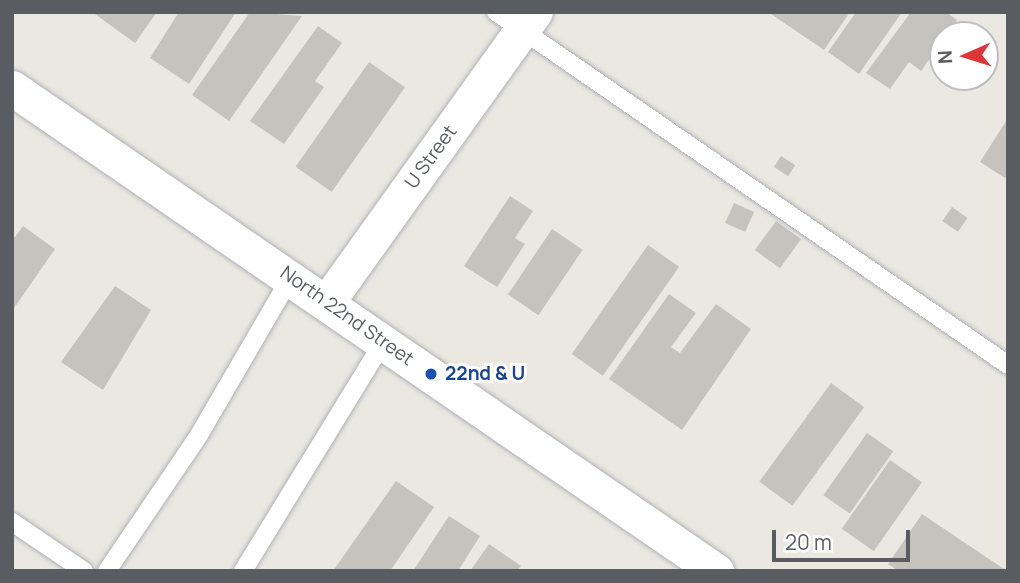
<!DOCTYPE html>
<style>
body{margin:0}
#map{position:relative;width:1020px;height:583px;overflow:hidden;background:#ebe8e1;font-family:Manrope,sans-serif}
div>[style]{position:absolute}
[style*='--x']{left:calc(var(--x)*1px);top:calc(var(--y)*1px);width:calc(var(--w)*1px);rotate:calc(var(--a)*1deg)}
.building>*{inset:0;background:#c6c3be;transform-origin:0 0}
.roads{filter:drop-shadow(0 0 2px #aeb2b6) drop-shadow(0 0 2px #aeb2b6)}
.lane>*{height:18px;margin:-9px;padding:0 9px;transform-origin:9px;border-radius:9px;background:#fff}
.street>*{height:35px;margin:-17.5px;padding:0 17.5px;transform-origin:17.5px;border-radius:17.5px;background:#fff}
.dots>*{width:19px;height:19px;translate:-50% -50%;box-sizing:border-box;border:4px solid #fff;border-radius:50%}
span{translate:-50% -50%;white-space:nowrap;text-align:center;line-height:1.15;-webkit-text-stroke:6px #fff;paint-order:stroke}
.street-label{font-size:19px;color:#595d61}
.transit-label{font-size:19px;color:#164399;font-weight:700}
.left{translate:0 -50%;text-align:left}
.frame{position:absolute;inset:0;border:14px solid #595d61;pointer-events:none}
.north{position:absolute;left:929px;top:21px;width:70px;height:70px;box-sizing:border-box;background:#fff;border:2px solid #bdbec0;border-radius:50%;rotate:267deg;font-size:19px;font-weight:700;line-height:28px;text-align:center;color:#595d61}
.north::after{content:'';display:block;margin:auto;width:24px;height:32px;background:#dc3639;clip-path:polygon(50% 0,100% 100%,50% 72%,0 100%)}
.scale{position:absolute;left:772px;top:530px;width:138px;height:32px;box-sizing:border-box;border:4px solid #595d61;border-top:0;padding-left:9px;font-size:21px;line-height:24px;white-space:nowrap;color:#595d61;-webkit-text-stroke:5px #fff;paint-order:stroke}
</style>
<div id="map">
<div class="building">
<div style="clip-path:polygon(92px 12px,157px 12px,135px 43px)"></div>
<div style="clip-path:polygon(179px 12px,236px 12px,189px 84px,150px 58px)"></div>
<div style="clip-path:polygon(250px 12px,302px 16px,229px 121px,192px 95px)"></div>
<div style="clip-path:polygon(768px 12px,850px 12px,824px 50px)"></div>
<div style="clip-path:polygon(856px 12px,902px 12px,859px 74px,828px 52px)"></div>
<div style="clip-path:polygon(911px 12px,946px 12px,957px 20px,921px 71px,909px 62px,890px 89px,866px 73px)"></div>
<div style="clip-path:polygon(318px 26px,342px 43px,315px 81px,324px 87px,284px 144px,250px 121px)"></div>
<div style="left:369px;top:62px;width:44px;height:128px;rotate:35deg"></div>
<div style="clip-path:polygon(1008px 118px,1008px 174px,1005px 178px,980px 162px)"></div>
<div style="left:781px;top:156px;width:17px;height:13px;rotate:33deg"></div>
<div style="clip-path:polygon(510px 196px,533px 211px,515px 238px,525px 244px,497px 287px,464px 266px)"></div>
<div style="left:734px;top:203px;width:22px;height:22px;rotate:24deg"></div>
<div style="left:952px;top:207px;width:19px;height:17px;rotate:35deg"></div>
<div style="left:776px;top:221px;width:31px;height:36px;rotate:36deg"></div>
<div style="clip-path:polygon(23px 226px,55px 249px,12px 311px,12px 241px)"></div>
<div style="left:552px;top:229px;width:37px;height:79px;rotate:34deg"></div>
<div style="left:648px;top:245px;width:38px;height:133px;rotate:35deg"></div>
<div style="clip-path:polygon(115px 286px,151px 310px,103px 390px,61px 362px)"></div>
<div style="clip-path:polygon(669px 294px,696px 313px,671px 347px,680px 353px,716px 304px,751px 329px,682px 430px,609px 379px)"></div>
<div style="left:831px;top:383px;width:41px;height:122px;rotate:36deg"></div>
<div style="left:867px;top:433px;width:32px;height:76px;rotate:35deg"></div>
<div style="left:890px;top:460px;width:39px;height:84px;rotate:35deg"></div>
<div style="clip-path:polygon(396px 481px,434px 507px,390px 571px,333px 571px)"></div>
<div style="clip-path:polygon(922px 514px,1007px 571px,898px 571px,888px 564px)"></div>
<div style="clip-path:polygon(449px 516px,480px 536px,458px 571px,413px 571px)"></div>
<div style="clip-path:polygon(489px 544px,521px 566px,517px 571px,470px 571px)"></div>
</div>
<div class="roads">
<div class="lane">
<div style="--x:496;--y:12;--w:622;--a:34.58"></div>
<div style="--x:12;--y:522;--w:87;--a:34.2"></div>
<div style="--x:107;--y:571;--w:164;--a:-55.9"></div>
<div style="--x:199;--y:435;--w:183;--a:-59.8"></div>
<div style="--x:243;--y:571;--w:270;--a:-58.5"></div>
</div>
<div class="street">
<div style="--x:12;--y:88;--w:854;--a:34.45"></div>
<div style="--x:327;--y:302;--w:357;--a:-54.4"></div>
</div>
</div>
<div class="dots">
<div style="left:431px;top:374px;background:#1a4fb4"></div>
</div>
<div class="street-label">
<span style="left:431px;top:157px;rotate:-54deg">U Street</span>
<span style="left:347px;top:316px;rotate:35deg">North 22nd Street</span>
</div>
<div class="transit-label">
<span class="left" style="left:445px;top:374px">22nd &amp; U</span>
</div>
<div class="frame"></div>
<div class="north">N</div>
<div class="scale">20 m</div>
</div>
